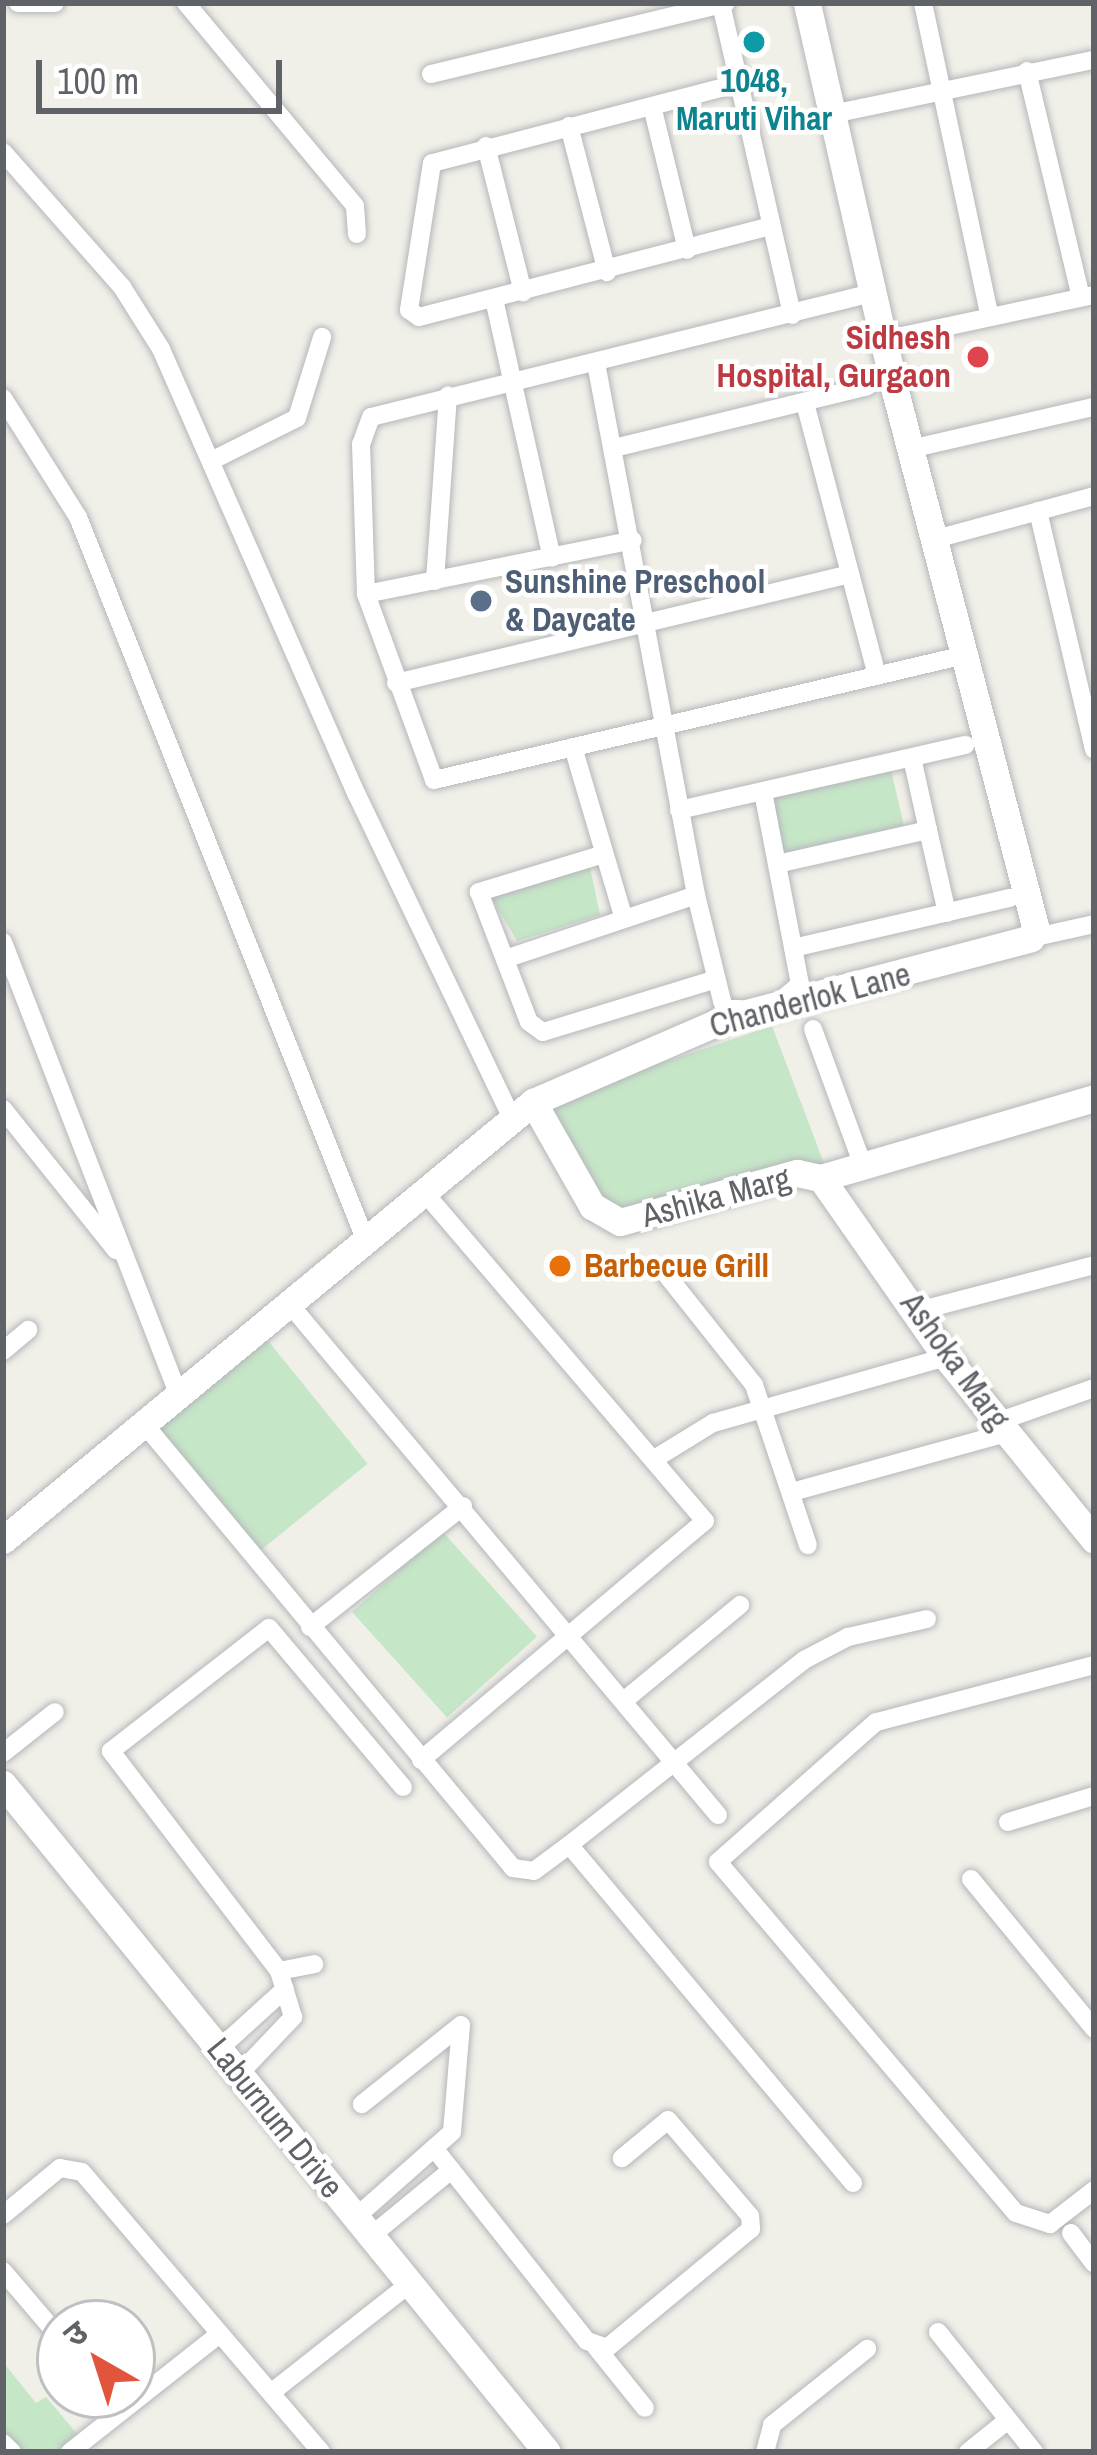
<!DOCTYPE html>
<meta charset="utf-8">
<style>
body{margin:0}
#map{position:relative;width:1097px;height:2455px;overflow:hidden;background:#f0efe8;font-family:"Archivo Narrow","Noto Sans Devanagari",sans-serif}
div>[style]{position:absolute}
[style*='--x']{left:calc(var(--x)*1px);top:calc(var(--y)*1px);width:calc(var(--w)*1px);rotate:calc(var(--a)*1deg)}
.green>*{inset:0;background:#c6e6c8;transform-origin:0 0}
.roads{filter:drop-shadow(0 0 3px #b5b7bb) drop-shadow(0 0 3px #b5b7bb)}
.street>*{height:18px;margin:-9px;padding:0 9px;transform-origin:9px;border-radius:9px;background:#fff}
.secondary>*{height:27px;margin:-13.5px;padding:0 13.5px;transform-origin:13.5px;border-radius:13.5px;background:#fff}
.dots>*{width:33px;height:33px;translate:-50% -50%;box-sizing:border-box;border:6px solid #fff;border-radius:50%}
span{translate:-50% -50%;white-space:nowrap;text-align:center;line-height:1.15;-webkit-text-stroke:9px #fff;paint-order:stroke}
.culture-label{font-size:33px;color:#0d838f;font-weight:700}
.health-label{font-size:33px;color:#be3a42;font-weight:700}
.right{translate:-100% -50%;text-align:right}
.service-label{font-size:33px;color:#4e5e75;font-weight:700}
.left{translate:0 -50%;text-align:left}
.street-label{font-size:33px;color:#5f6267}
.food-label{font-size:33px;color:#c56008;font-weight:700}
.frame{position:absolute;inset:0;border:6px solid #5f6267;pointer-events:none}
.north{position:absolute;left:36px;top:2299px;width:120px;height:120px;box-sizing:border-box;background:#fff;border:3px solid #bfc0c2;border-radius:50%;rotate:321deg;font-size:33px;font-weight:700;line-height:48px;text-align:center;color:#5f6267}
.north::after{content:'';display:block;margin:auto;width:42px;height:54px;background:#e1553d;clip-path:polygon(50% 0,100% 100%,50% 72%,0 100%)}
.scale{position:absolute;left:36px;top:60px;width:246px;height:54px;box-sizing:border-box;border:6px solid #5f6267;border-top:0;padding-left:15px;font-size:36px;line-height:42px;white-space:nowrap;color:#5f6267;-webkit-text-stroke:9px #fff;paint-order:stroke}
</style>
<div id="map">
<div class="green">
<div style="left:891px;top:770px;width:57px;height:126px;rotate:77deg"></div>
<div style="clip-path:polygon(589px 862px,600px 915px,517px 941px,488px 892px)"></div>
<div style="clip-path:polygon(772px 1026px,825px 1166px,589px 1223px,548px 1101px)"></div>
<div style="left:265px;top:1337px;width:163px;height:143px;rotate:51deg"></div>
<div style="left:442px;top:1531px;width:142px;height:121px;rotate:48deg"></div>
<div style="clip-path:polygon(3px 2362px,36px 2403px,46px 2397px,78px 2435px,57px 2452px,23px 2452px,3px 2432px)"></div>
</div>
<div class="roads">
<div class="street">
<div style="--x:18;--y:3;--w:37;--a:0"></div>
<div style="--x:186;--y:3;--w:264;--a:50.2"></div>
<div style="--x:355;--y:206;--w:28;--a:86"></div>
<div style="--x:923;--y:3;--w:318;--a:78"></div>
<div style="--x:721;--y:4;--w:319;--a:77.1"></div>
<div style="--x:1027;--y:71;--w:232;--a:76.6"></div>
<div style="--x:431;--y:74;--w:303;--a:-13.5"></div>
<div style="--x:736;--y:84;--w:314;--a:165.4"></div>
<div style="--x:432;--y:163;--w:149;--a:98.9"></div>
<div style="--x:409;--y:310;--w:12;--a:35"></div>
<div style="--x:419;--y:317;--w:364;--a:-14.5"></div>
<div style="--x:652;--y:106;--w:148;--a:76.3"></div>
<div style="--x:837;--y:113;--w:262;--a:-11.7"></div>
<div style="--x:569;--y:126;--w:151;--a:75.4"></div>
<div style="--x:486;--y:146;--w:151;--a:75.8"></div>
<div style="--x:3;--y:152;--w:180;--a:48.6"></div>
<div style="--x:122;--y:287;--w:73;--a:57.8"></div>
<div style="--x:161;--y:349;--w:487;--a:66.3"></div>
<div style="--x:357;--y:795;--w:358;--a:64.4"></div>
<div style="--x:876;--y:292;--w:520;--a:166.1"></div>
<div style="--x:371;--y:417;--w:29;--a:110"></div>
<div style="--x:361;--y:444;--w:150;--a:88.1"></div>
<div style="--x:366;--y:594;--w:198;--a:69.9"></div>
<div style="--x:434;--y:780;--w:546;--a:-13.25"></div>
<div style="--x:494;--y:299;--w:265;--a:77.4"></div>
<div style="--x:884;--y:340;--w:215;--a:-12.1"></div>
<div style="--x:596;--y:363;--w:541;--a:79.35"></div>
<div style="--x:696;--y:895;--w:109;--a:76.2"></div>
<div style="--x:722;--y:1001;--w:9;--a:69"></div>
<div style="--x:725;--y:1009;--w:16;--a:0"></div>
<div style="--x:3;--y:398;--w:141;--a:57.8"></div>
<div style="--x:78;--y:517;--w:782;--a:68.32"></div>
<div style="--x:805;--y:403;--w:282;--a:75.2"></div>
<div style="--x:614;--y:448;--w:261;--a:-13.7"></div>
<div style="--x:910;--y:449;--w:189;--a:-12.9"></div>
<div style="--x:213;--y:460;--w:94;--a:-26.6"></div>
<div style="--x:297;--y:418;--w:85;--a:-72.8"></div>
<div style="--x:1038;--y:511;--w:245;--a:76.8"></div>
<div style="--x:932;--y:540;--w:168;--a:-15.2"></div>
<div style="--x:435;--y:581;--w:186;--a:-86"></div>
<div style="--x:366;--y:594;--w:272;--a:-11.4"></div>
<div style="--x:396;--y:683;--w:467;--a:-13.5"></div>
<div style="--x:573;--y:747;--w:179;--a:73.5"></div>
<div style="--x:763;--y:792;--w:196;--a:79.1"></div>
<div style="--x:800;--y:984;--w:20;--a:139"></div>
<div style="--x:679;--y:810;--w:294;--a:-12.8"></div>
<div style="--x:928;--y:830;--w:85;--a:77.1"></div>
<div style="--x:604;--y:854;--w:131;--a:163.1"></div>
<div style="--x:479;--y:892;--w:139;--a:69"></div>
<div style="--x:529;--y:1022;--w:17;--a:36"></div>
<div style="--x:543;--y:1032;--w:181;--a:-17"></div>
<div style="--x:777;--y:864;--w:155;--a:-12.7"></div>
<div style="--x:928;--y:830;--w:74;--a:-102.5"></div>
<div style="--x:1031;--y:938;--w:65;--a:-12.5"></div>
<div style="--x:3;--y:942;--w:489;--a:68.8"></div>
<div style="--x:793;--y:948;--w:223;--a:-13"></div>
<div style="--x:505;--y:959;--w:201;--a:-18.5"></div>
<div style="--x:813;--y:1029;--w:146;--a:69.9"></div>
<div style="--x:3;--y:1109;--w:181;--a:51.3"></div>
<div style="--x:665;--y:1273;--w:143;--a:51.5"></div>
<div style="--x:754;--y:1385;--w:169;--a:71.4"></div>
<div style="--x:292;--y:1307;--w:663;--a:50.02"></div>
<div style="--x:918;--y:1311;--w:182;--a:-14.6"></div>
<div style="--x:3;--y:1351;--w:33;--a:-40"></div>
<div style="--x:997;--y:1422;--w:103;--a:-19.3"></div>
<div style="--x:145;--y:1425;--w:576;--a:50.28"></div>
<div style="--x:513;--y:1868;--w:21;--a:8"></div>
<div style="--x:534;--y:1871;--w:44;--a:-36.6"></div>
<div style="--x:656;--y:1458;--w:67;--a:-31.6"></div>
<div style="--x:713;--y:1423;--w:242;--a:-15.8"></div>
<div style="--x:792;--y:1492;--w:222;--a:-15.4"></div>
<div style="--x:310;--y:1627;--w:195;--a:-38.3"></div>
<div style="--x:1094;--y:1665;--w:225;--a:165.3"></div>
<div style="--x:876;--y:1722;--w:211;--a:138.5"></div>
<div style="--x:718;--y:1862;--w:460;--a:49.7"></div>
<div style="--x:1016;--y:2213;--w:36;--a:18"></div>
<div style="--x:1050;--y:2224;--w:56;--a:-37.7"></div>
<div style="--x:626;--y:1699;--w:148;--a:-39.5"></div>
<div style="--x:3;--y:1753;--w:66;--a:-38.3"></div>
<div style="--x:421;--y:1760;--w:371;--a:-40.1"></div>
<div style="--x:705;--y:1521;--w:431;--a:-130.5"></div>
<div style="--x:1008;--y:1822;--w:90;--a:-16.8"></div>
<div style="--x:971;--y:1879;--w:194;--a:50.6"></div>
<div style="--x:279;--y:1971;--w:36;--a:-11"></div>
<div style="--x:219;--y:2049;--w:89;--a:-42.3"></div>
<div style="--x:239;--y:2074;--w:79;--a:-46.5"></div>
<div style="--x:293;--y:2017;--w:48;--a:-106.9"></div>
<div style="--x:279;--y:1971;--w:277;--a:-127.4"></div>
<div style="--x:111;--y:1751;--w:200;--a:-37.9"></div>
<div style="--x:269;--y:1628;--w:208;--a:49.9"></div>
<div style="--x:434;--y:2148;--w:246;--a:51.6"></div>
<div style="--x:587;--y:2341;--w:21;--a:19"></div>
<div style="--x:607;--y:2348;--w:187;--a:-39.6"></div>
<div style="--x:751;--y:2229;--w:13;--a:-94"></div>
<div style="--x:750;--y:2216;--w:126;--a:-130.5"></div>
<div style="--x:668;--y:2120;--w:60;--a:140.4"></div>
<div style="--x:853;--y:2183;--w:441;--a:-130"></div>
<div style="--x:569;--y:1845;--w:299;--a:-38.2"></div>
<div style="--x:804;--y:1660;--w:50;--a:-27.6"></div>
<div style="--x:848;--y:1637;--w:81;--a:-12.8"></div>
<div style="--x:3;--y:2215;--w:74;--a:-39.5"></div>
<div style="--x:60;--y:2168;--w:22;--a:10"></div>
<div style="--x:82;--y:2172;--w:368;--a:49.5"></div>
<div style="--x:356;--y:2217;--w:128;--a:-41.5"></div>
<div style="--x:452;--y:2132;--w:107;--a:-85.2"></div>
<div style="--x:461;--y:2025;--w:127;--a:141.4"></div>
<div style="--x:1071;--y:2233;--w:38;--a:53"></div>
<div style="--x:371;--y:2236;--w:104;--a:-39.5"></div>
<div style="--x:3;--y:2271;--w:88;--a:49.6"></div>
<div style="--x:938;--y:2332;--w:154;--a:51.3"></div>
<div style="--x:596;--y:2347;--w:78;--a:51.2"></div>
<div style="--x:272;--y:2392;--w:174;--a:-38.2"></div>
<div style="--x:3;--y:2443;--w:13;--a:45"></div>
<div style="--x:70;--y:2452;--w:187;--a:-38.3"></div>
<div style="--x:765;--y:2452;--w:28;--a:-75"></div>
<div style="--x:772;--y:2425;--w:122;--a:-38.7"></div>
<div style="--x:968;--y:2452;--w:51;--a:-38.7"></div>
</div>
<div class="secondary">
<div style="--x:533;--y:1102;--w:120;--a:60.4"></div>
<div style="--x:592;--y:1206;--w:32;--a:30"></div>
<div style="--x:620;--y:1222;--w:184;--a:-15.5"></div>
<div style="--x:797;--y:1173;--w:25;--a:12"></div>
<div style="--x:821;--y:1178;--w:284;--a:-16.3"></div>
<div style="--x:821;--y:1178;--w:218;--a:55.1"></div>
<div style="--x:946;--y:1357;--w:235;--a:51"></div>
<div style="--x:3;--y:1540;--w:688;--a:-39.57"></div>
<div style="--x:533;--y:1102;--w:211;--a:-23.4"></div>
<div style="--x:727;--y:1018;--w:314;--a:-14.7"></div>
<div style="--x:1031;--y:938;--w:13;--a:-72"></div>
<div style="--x:1035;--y:926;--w:553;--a:-104.66"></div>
<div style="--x:895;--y:391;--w:398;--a:-102.8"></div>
<div style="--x:3;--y:1784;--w:861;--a:50.84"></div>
</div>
</div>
<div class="dots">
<div style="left:754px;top:42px;background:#0f9aa8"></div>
<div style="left:978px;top:357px;background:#e0444e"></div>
<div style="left:481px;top:601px;background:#5c6f8a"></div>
<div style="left:560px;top:1266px;background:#e8710a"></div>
</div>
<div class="culture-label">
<span style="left:754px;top:100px">1048,<br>Maruti Vihar</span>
</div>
<div class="health-label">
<span class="right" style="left:951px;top:357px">Sidhesh<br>Hospital, Gurgaon</span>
</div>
<div class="service-label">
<span class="left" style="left:505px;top:601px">Sunshine Preschool<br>&amp; Daycate</span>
</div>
<div class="street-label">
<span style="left:810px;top:1000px;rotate:-15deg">Chanderlok Lane</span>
<span style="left:716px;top:1197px;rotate:-15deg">Ashika Marg</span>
<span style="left:955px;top:1361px;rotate:54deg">Ashoka Marg</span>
<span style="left:275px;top:2118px;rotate:51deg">Laburnum Drive</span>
</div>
<div class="food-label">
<span class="left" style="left:584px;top:1266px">Barbecue Grill</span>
</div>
<div class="frame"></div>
<div class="north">उ</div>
<div class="scale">100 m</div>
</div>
